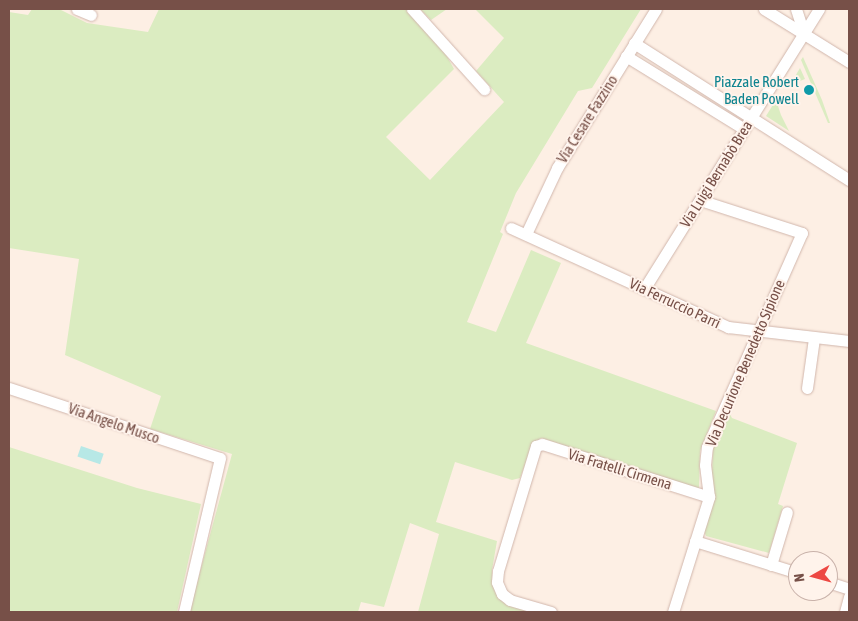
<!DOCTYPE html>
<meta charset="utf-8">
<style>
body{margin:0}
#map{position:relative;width:858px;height:621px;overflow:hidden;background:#fdefe4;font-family:"Asap Condensed",sans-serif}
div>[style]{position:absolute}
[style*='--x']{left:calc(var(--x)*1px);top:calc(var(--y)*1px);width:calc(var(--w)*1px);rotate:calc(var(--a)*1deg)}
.green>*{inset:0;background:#dbecc1}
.water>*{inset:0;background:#b7e8e6;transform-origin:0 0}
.roads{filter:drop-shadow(0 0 1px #d1b6ac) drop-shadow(0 0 1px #d1b6ac)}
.street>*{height:11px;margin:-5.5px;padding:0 5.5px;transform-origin:5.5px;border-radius:5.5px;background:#fff}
.dots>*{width:14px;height:14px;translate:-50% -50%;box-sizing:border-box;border:2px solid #fff3eb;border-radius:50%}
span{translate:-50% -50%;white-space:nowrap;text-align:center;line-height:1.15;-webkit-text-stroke:4px #fff3eb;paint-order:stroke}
.culture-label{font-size:15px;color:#0d838f}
.right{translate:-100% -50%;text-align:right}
.street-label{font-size:15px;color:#775048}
.frame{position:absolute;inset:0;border:10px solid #775048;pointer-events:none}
.north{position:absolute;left:788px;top:551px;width:50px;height:50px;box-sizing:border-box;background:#fff3eb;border:1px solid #c9b2aa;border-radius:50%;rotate:263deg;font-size:14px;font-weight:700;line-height:20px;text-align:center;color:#775048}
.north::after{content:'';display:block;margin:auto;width:18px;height:22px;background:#ed4843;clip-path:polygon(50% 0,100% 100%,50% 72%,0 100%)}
</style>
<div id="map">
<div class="green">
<div style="clip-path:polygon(32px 9px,59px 9px,87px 23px,148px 32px,159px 9px,407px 9px,444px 51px,454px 69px,386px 137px,430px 180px,504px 102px,476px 71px,504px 38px,475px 9px,641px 9px,592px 88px,578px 91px,516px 193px,500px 232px,503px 234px,467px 322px,496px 332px,531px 250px,561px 263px,526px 343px,716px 411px,700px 451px,699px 489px,541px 438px,532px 446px,520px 478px,512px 480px,455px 462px,436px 522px,497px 541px,492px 570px,493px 586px,536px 612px,418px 612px,439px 534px,410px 523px,384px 607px,361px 602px,358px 612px,189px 612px,232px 454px,150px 429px,161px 396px,65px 355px,79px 259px,9px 248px,9px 12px,28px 15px)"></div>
<div style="clip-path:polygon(420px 9px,447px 9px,431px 20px)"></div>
<div style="clip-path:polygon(803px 57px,822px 100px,830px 123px,828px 123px,801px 60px)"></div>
<div style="clip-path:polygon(800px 68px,805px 79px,790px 85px)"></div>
<div style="clip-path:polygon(776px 100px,781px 115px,789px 131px,766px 116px)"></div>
<div style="clip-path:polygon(726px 407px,732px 418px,797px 443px,778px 504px,783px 506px,769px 553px,706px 536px,704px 531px,715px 495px,711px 494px,713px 449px)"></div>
<div style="clip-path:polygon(9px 447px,137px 488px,201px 504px,177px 612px,9px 612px)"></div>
</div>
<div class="water">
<div style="left:81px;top:446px;width:24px;height:11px;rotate:19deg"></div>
</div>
<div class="roads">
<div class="street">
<div style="--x:77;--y:9;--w:15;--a:23"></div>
<div style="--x:412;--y:9;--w:108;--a:48"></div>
<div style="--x:764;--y:9;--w:100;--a:31.9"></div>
<div style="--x:796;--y:9;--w:25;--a:72"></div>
<div style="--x:634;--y:43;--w:255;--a:32.5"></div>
<div style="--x:626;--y:56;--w:139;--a:31.7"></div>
<div style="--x:511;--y:228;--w:239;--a:24.5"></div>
<div style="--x:728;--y:327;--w:122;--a:6.6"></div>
<div style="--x:526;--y:234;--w:73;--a:-64.8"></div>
<div style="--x:557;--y:168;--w:187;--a:-58.1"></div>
<div style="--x:644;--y:289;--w:330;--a:-58"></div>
<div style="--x:9;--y:388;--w:222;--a:18.4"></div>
<div style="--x:220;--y:458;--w:158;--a:103.2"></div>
<div style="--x:807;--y:388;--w:50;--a:-82"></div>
<div style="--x:695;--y:541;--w:108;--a:17.3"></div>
<div style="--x:771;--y:565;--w:55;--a:-73.2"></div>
<div style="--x:828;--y:582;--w:22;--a:18"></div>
<div style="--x:551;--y:612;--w:43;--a:-163.7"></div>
<div style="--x:510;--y:600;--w:10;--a:-143"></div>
<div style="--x:502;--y:594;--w:13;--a:-113"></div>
<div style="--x:497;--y:582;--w:11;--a:-85"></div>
<div style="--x:498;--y:571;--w:131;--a:-73.1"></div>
<div style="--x:536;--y:446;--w:6;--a:-18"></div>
<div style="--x:542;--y:444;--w:175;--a:17.6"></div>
<div style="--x:673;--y:612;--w:121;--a:-72.6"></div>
<div style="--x:709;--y:497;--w:32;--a:-97"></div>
<div style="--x:705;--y:465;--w:18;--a:-84"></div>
<div style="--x:707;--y:447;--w:234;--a:-66.1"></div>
<div style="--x:802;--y:233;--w:107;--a:-162.1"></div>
<div style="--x:845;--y:612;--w:16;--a:-75"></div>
</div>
</div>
<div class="dots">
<div style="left:809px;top:90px;background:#0f9aa8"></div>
</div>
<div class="culture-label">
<span class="right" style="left:799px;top:90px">Piazzale Robert<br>Baden Powell</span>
</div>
<div class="street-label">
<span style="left:587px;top:119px;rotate:-58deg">Via Cesare Fazzino</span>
<span style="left:716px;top:174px;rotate:-58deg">Via Luigi Bernabò Brea</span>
<span style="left:675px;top:303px;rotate:25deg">Via Ferruccio Parri</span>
<span style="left:745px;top:363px;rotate:-67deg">Via Decurione Benedetto Sipione</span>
<span style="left:114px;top:423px;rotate:19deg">Via Angelo Musco</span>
<span style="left:620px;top:469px;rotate:17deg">Via Fratelli Cirmena</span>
</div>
<div class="frame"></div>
<div class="north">N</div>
</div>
